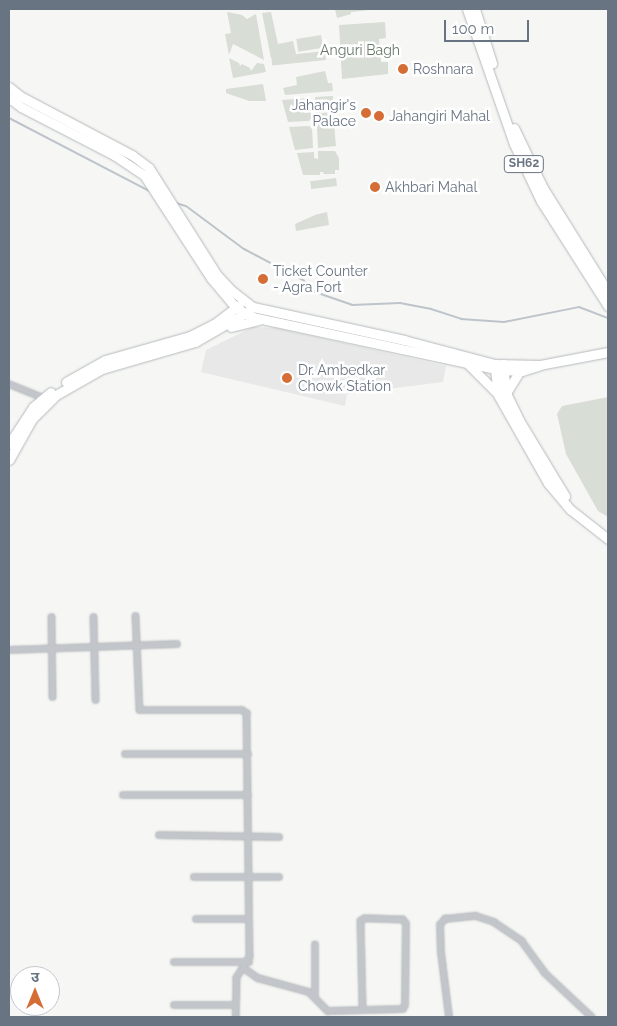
<!DOCTYPE html>
<meta charset="utf-8">
<style>
body{margin:0}
#map{position:relative;width:617px;height:1026px;overflow:hidden;background:#f6f7f4;font-family:Raleway,"Noto Sans Devanagari",sans-serif}
div>[style]{position:absolute}
[style*='--x']{left:calc(var(--x)*1px);top:calc(var(--y)*1px);width:calc(var(--w)*1px);rotate:calc(var(--a)*1deg)}
.built>*{inset:0;background:#e7e8e7}
.green>*{inset:0;background:#d8ddd5;transform-origin:0 0}
.stream>*{height:2px;margin:-1px;padding:0 1px;transform-origin:1px;border-radius:1px;background:#bdc4ca}
.roads{filter:drop-shadow(0 0 1px #b5b9bd) drop-shadow(0 0 1px #b5b9bd)}
.minor>*{height:5.5px;margin:-2.75px;padding:0 2.75px;transform-origin:2.75px;border-radius:2.75px;background:#c2c5c9}
.secondary>*{height:9px;margin:-4.5px;padding:0 4.5px;transform-origin:4.5px;border-radius:4.5px;background:#fff}
.primary>*{height:9px;margin:-4.5px;padding:0 4.5px;transform-origin:4.5px;border-radius:4.5px;background:#fff}
.dots>*{width:14px;height:14px;translate:-50% -50%;box-sizing:border-box;border:2px solid #fff;border-radius:50%}
span{translate:-50% -50%;white-space:nowrap;text-align:center;line-height:1.15;-webkit-text-stroke:5px #fff;paint-order:stroke}
.shield-label span{padding:1px 4px;background:#fff;border:1px solid;border-radius:4px;-webkit-text-stroke-width:0}
.shield-label{font-size:12px;color:#687482;font-weight:700}
.park-label{font-size:14px;color:#687a67}
.poi-label{font-size:14px;color:#687482}
.left{translate:0 -50%;text-align:left}
.right{translate:-100% -50%;text-align:right}
.frame{position:absolute;inset:0;border:10px solid #687482;pointer-events:none}
.north{position:absolute;left:10px;top:966px;width:50px;height:50px;box-sizing:border-box;background:#fff;border:1px solid #c3c7cd;border-radius:50%;rotate:0deg;font-size:14px;font-weight:700;line-height:20px;text-align:center;color:#687482}
.north::after{content:'';display:block;margin:auto;width:18px;height:22px;background:#d56e36;clip-path:polygon(50% 0,100% 100%,50% 72%,0 100%)}
.scale{position:absolute;left:444px;top:20px;width:85px;height:22px;box-sizing:border-box;border:2px solid #687482;border-top:0;padding-left:6px;font-size:15px;line-height:18px;white-space:nowrap;color:#687482;-webkit-text-stroke:4px #fff;paint-order:stroke}
</style>
<div id="map">
<div class="built">
<div style="clip-path:polygon(253px 327px,277px 328px,446px 366px,443px 382px,347px 394px,345px 406px,201px 372px,206px 350px)"></div>
</div>
<div class="green">
<div style="clip-path:polygon(335px 9px,370px 9px,370px 10px,351px 12px,351px 14px,337px 18px)"></div>
<div style="clip-path:polygon(227px 12px,242px 15px,247px 19px,256px 14px,264px 60px,233px 44px,229px 55px,225px 34px,231px 33px)"></div>
<div style="clip-path:polygon(271px 12px,278px 44px,293px 41px,296px 54px,271px 58px,262px 13px)"></div>
<div style="clip-path:polygon(385px 22px,386px 38px,379px 39px,381px 62px,388px 62px,388px 74px,342px 79px,339px 25px)"></div>
<div style="left:321px;top:35px;width:13px;height:25px;rotate:81deg"></div>
<div style="left:325px;top:51px;width:9px;height:54px;rotate:84deg"></div>
<div style="clip-path:polygon(229px 58px,239px 63px,240px 66px,242px 64px,250px 68px,251px 71px,257px 63px,264px 64px,266px 72px,233px 78px)"></div>
<div style="clip-path:polygon(325px 71px,328px 83px,332px 83px,333px 91px,285px 95px,283px 88px,297px 85px,296px 77px)"></div>
<div style="clip-path:polygon(263px 84px,266px 101px,249px 101px,226px 93px,226px 89px)"></div>
<div style="clip-path:polygon(333px 96px,334px 119px,319px 120px,316px 118px,315px 97px)"></div>
<div style="clip-path:polygon(310px 98px,311px 118px,309px 121px,288px 122px,282px 100px)"></div>
<div style="clip-path:polygon(334px 123px,336px 146px,318px 148px,317px 127px,319px 124px)"></div>
<div style="clip-path:polygon(309px 126px,312px 128px,313px 148px,295px 150px,289px 127px)"></div>
<div style="clip-path:polygon(318px 151px,335px 151px,339px 158px,339px 170px,335px 170px,335px 174px,324px 174px,323px 172px,320px 172px,320px 175px,303px 175px,297px 153px,314px 152px,314px 158px,318px 159px)"></div>
<div style="left:336px;top:178px;width:8px;height:26px;rotate:83deg"></div>
<div style="clip-path:polygon(327px 212px,329px 225px,296px 231px,295px 224px,315px 215px)"></div>
<div style="clip-path:polygon(608px 397px,608px 517px,598px 511px,566px 454px,557px 414px,562px 406px)"></div>
</div>
<div class="stream">
<div style="--x:9;--y:118;--w:160;--a:27.5"></div>
<div style="--x:176;--y:203;--w:10;--a:17"></div>
<div style="--x:186;--y:206;--w:72;--a:36.6"></div>
<div style="--x:244;--y:249;--w:67;--a:27.7"></div>
<div style="--x:303;--y:280;--w:17;--a:45"></div>
<div style="--x:315;--y:292;--w:39;--a:19"></div>
<div style="--x:352;--y:305;--w:48;--a:-2.4"></div>
<div style="--x:400;--y:303;--w:32;--a:11"></div>
<div style="--x:431;--y:309;--w:32;--a:18"></div>
<div style="--x:461;--y:319;--w:43;--a:4"></div>
<div style="--x:504;--y:322;--w:76;--a:-11.3"></div>
<div style="--x:579;--y:307;--w:31;--a:21"></div>
</div>
<div class="roads">
<div class="minor">
<div style="--x:9;--y:384;--w:37;--a:22"></div>
<div style="--x:136;--y:616;--w:94;--a:87.6"></div>
<div style="--x:140;--y:710;--w:102;--a:0"></div>
<div style="--x:242;--y:710;--w:6;--a:31"></div>
<div style="--x:247;--y:713;--w:244;--a:89.3"></div>
<div style="--x:250;--y:957;--w:25;--a:122"></div>
<div style="--x:237;--y:978;--w:39;--a:91"></div>
<div style="--x:52;--y:617;--w:80;--a:89.3"></div>
<div style="--x:94;--y:617;--w:83;--a:88.6"></div>
<div style="--x:9;--y:650;--w:168;--a:-2"></div>
<div style="--x:125;--y:754;--w:123;--a:0"></div>
<div style="--x:123;--y:795;--w:125;--a:0"></div>
<div style="--x:159;--y:835;--w:120;--a:1"></div>
<div style="--x:194;--y:877;--w:85;--a:0"></div>
<div style="--x:196;--y:919;--w:53;--a:0"></div>
<div style="--x:174;--y:962;--w:75;--a:0"></div>
<div style="--x:244;--y:968;--w:17;--a:36"></div>
<div style="--x:258;--y:978;--w:53;--a:15.4"></div>
<div style="--x:309;--y:992;--w:27;--a:45"></div>
<div style="--x:328;--y:1011;--w:75;--a:-1.5"></div>
<div style="--x:403;--y:1009;--w:4;--a:-63"></div>
<div style="--x:405;--y:1005;--w:81;--a:-89.3"></div>
<div style="--x:406;--y:924;--w:5;--a:-127"></div>
<div style="--x:403;--y:920;--w:38;--a:-178"></div>
<div style="--x:365;--y:919;--w:4;--a:153"></div>
<div style="--x:361;--y:921;--w:89;--a:88.7"></div>
<div style="--x:315;--y:997;--w:52;--a:-90"></div>
<div style="--x:174;--y:1005;--w:62;--a:0"></div>
<div style="--x:449;--y:1017;--w:64;--a:-97.1"></div>
<div style="--x:441;--y:953;--w:28;--a:-92"></div>
<div style="--x:440;--y:925;--w:8;--a:-50"></div>
<div style="--x:445;--y:919;--w:31;--a:-6"></div>
<div style="--x:476;--y:916;--w:19;--a:18"></div>
<div style="--x:494;--y:922;--w:34;--a:34"></div>
<div style="--x:522;--y:941;--w:39;--a:54"></div>
<div style="--x:545;--y:973;--w:64;--a:43.1"></div>
</div>
<div class="secondary">
<div style="--x:9;--y:87;--w:14;--a:39"></div>
<div style="--x:20;--y:96;--w:127;--a:27.8"></div>
<div style="--x:132;--y:155;--w:21;--a:37"></div>
<div style="--x:149;--y:168;--w:127;--a:57.6"></div>
<div style="--x:217;--y:275;--w:21;--a:47"></div>
<div style="--x:231;--y:290;--w:28;--a:38"></div>
<div style="--x:253;--y:307;--w:155;--a:12.3"></div>
<div style="--x:404;--y:340;--w:94;--a:14.8"></div>
<div style="--x:9;--y:98;--w:15;--a:37"></div>
<div style="--x:21;--y:107;--w:105;--a:27.3"></div>
<div style="--x:114;--y:155;--w:36;--a:34"></div>
<div style="--x:144;--y:175;--w:123;--a:57"></div>
<div style="--x:211;--y:278;--w:35;--a:50"></div>
<div style="--x:234;--y:305;--w:15;--a:37"></div>
<div style="--x:246;--y:314;--w:12;--a:20"></div>
<div style="--x:257;--y:318;--w:238;--a:12.1"></div>
<div style="--x:231;--y:327;--w:29;--a:-14"></div>
<div style="--x:66;--y:382;--w:45;--a:-29.4"></div>
<div style="--x:105;--y:360;--w:88;--a:-15.8"></div>
<div style="--x:190;--y:336;--w:27;--a:-27"></div>
<div style="--x:214;--y:324;--w:31;--a:-37"></div>
<div style="--x:9;--y:444;--w:44;--a:-57"></div>
<div style="--x:33;--y:407;--w:23;--a:-40"></div>
<div style="--x:9;--y:460;--w:47;--a:-60.7"></div>
<div style="--x:32;--y:419;--w:34;--a:-45"></div>
<div style="--x:56;--y:395;--w:53;--a:-29.5"></div>
<div style="--x:102;--y:369;--w:97;--a:-16.2"></div>
<div style="--x:195;--y:342;--w:62;--a:-29.9"></div>
</div>
<div class="primary">
<div style="--x:467;--y:9;--w:143;--a:70.8"></div>
<div style="--x:514;--y:144;--w:63;--a:64.7"></div>
<div style="--x:541;--y:201;--w:125;--a:57.5"></div>
<div style="--x:475;--y:9;--w:57;--a:72.5"></div>
<div style="--x:514;--y:128;--w:67;--a:64.2"></div>
<div style="--x:543;--y:188;--w:123;--a:58"></div>
<div style="--x:608;--y:352;--w:69;--a:169.2"></div>
<div style="--x:540;--y:365;--w:45;--a:-178.7"></div>
<div style="--x:495;--y:364;--w:6;--a:90"></div>
<div style="--x:495;--y:370;--w:25;--a:83"></div>
<div style="--x:498;--y:395;--w:101;--a:60.4"></div>
<div style="--x:548;--y:483;--w:35;--a:50"></div>
<div style="--x:571;--y:510;--w:47;--a:38.1"></div>
<div style="--x:467;--y:363;--w:42;--a:45"></div>
<div style="--x:503;--y:364;--w:29;--a:84"></div>
<div style="--x:506;--y:393;--w:30;--a:64"></div>
<div style="--x:519;--y:420;--w:89;--a:58.8"></div>
<div style="--x:497;--y:370;--w:25;--a:2"></div>
<div style="--x:522;--y:371;--w:17;--a:-17"></div>
<div style="--x:506;--y:393;--w:26;--a:-58"></div>
</div>
</div>
<div class="dots">
<div style="left:403px;top:69px;background:#d56e36"></div>
<div style="left:366px;top:113px;background:#d56e36"></div>
<div style="left:379px;top:116px;background:#d56e36"></div>
<div style="left:375px;top:187px;background:#d56e36"></div>
<div style="left:263px;top:279px;background:#d56e36"></div>
<div style="left:287px;top:378px;background:#d56e36"></div>
</div>
<div class="shield-label">
<span style="left:524px;top:164px">SH62</span>
</div>
<div class="park-label">
<span style="left:360px;top:50px">Anguri Bagh</span>
</div>
<div class="poi-label">
<span class="left" style="left:413px;top:69px">Roshnara</span>
<span class="right" style="left:356px;top:113px">Jahangir's<br>Palace</span>
<span class="left" style="left:389px;top:116px">Jahangiri Mahal</span>
<span class="left" style="left:385px;top:187px">Akhbari Mahal</span>
<span class="left" style="left:273px;top:279px">Ticket Counter<br>- Agra Fort</span>
<span class="left" style="left:298px;top:378px">Dr. Ambedkar<br>Chowk Station</span>
</div>
<div class="frame"></div>
<div class="north">उ</div>
<div class="scale">100 m</div>
</div>
